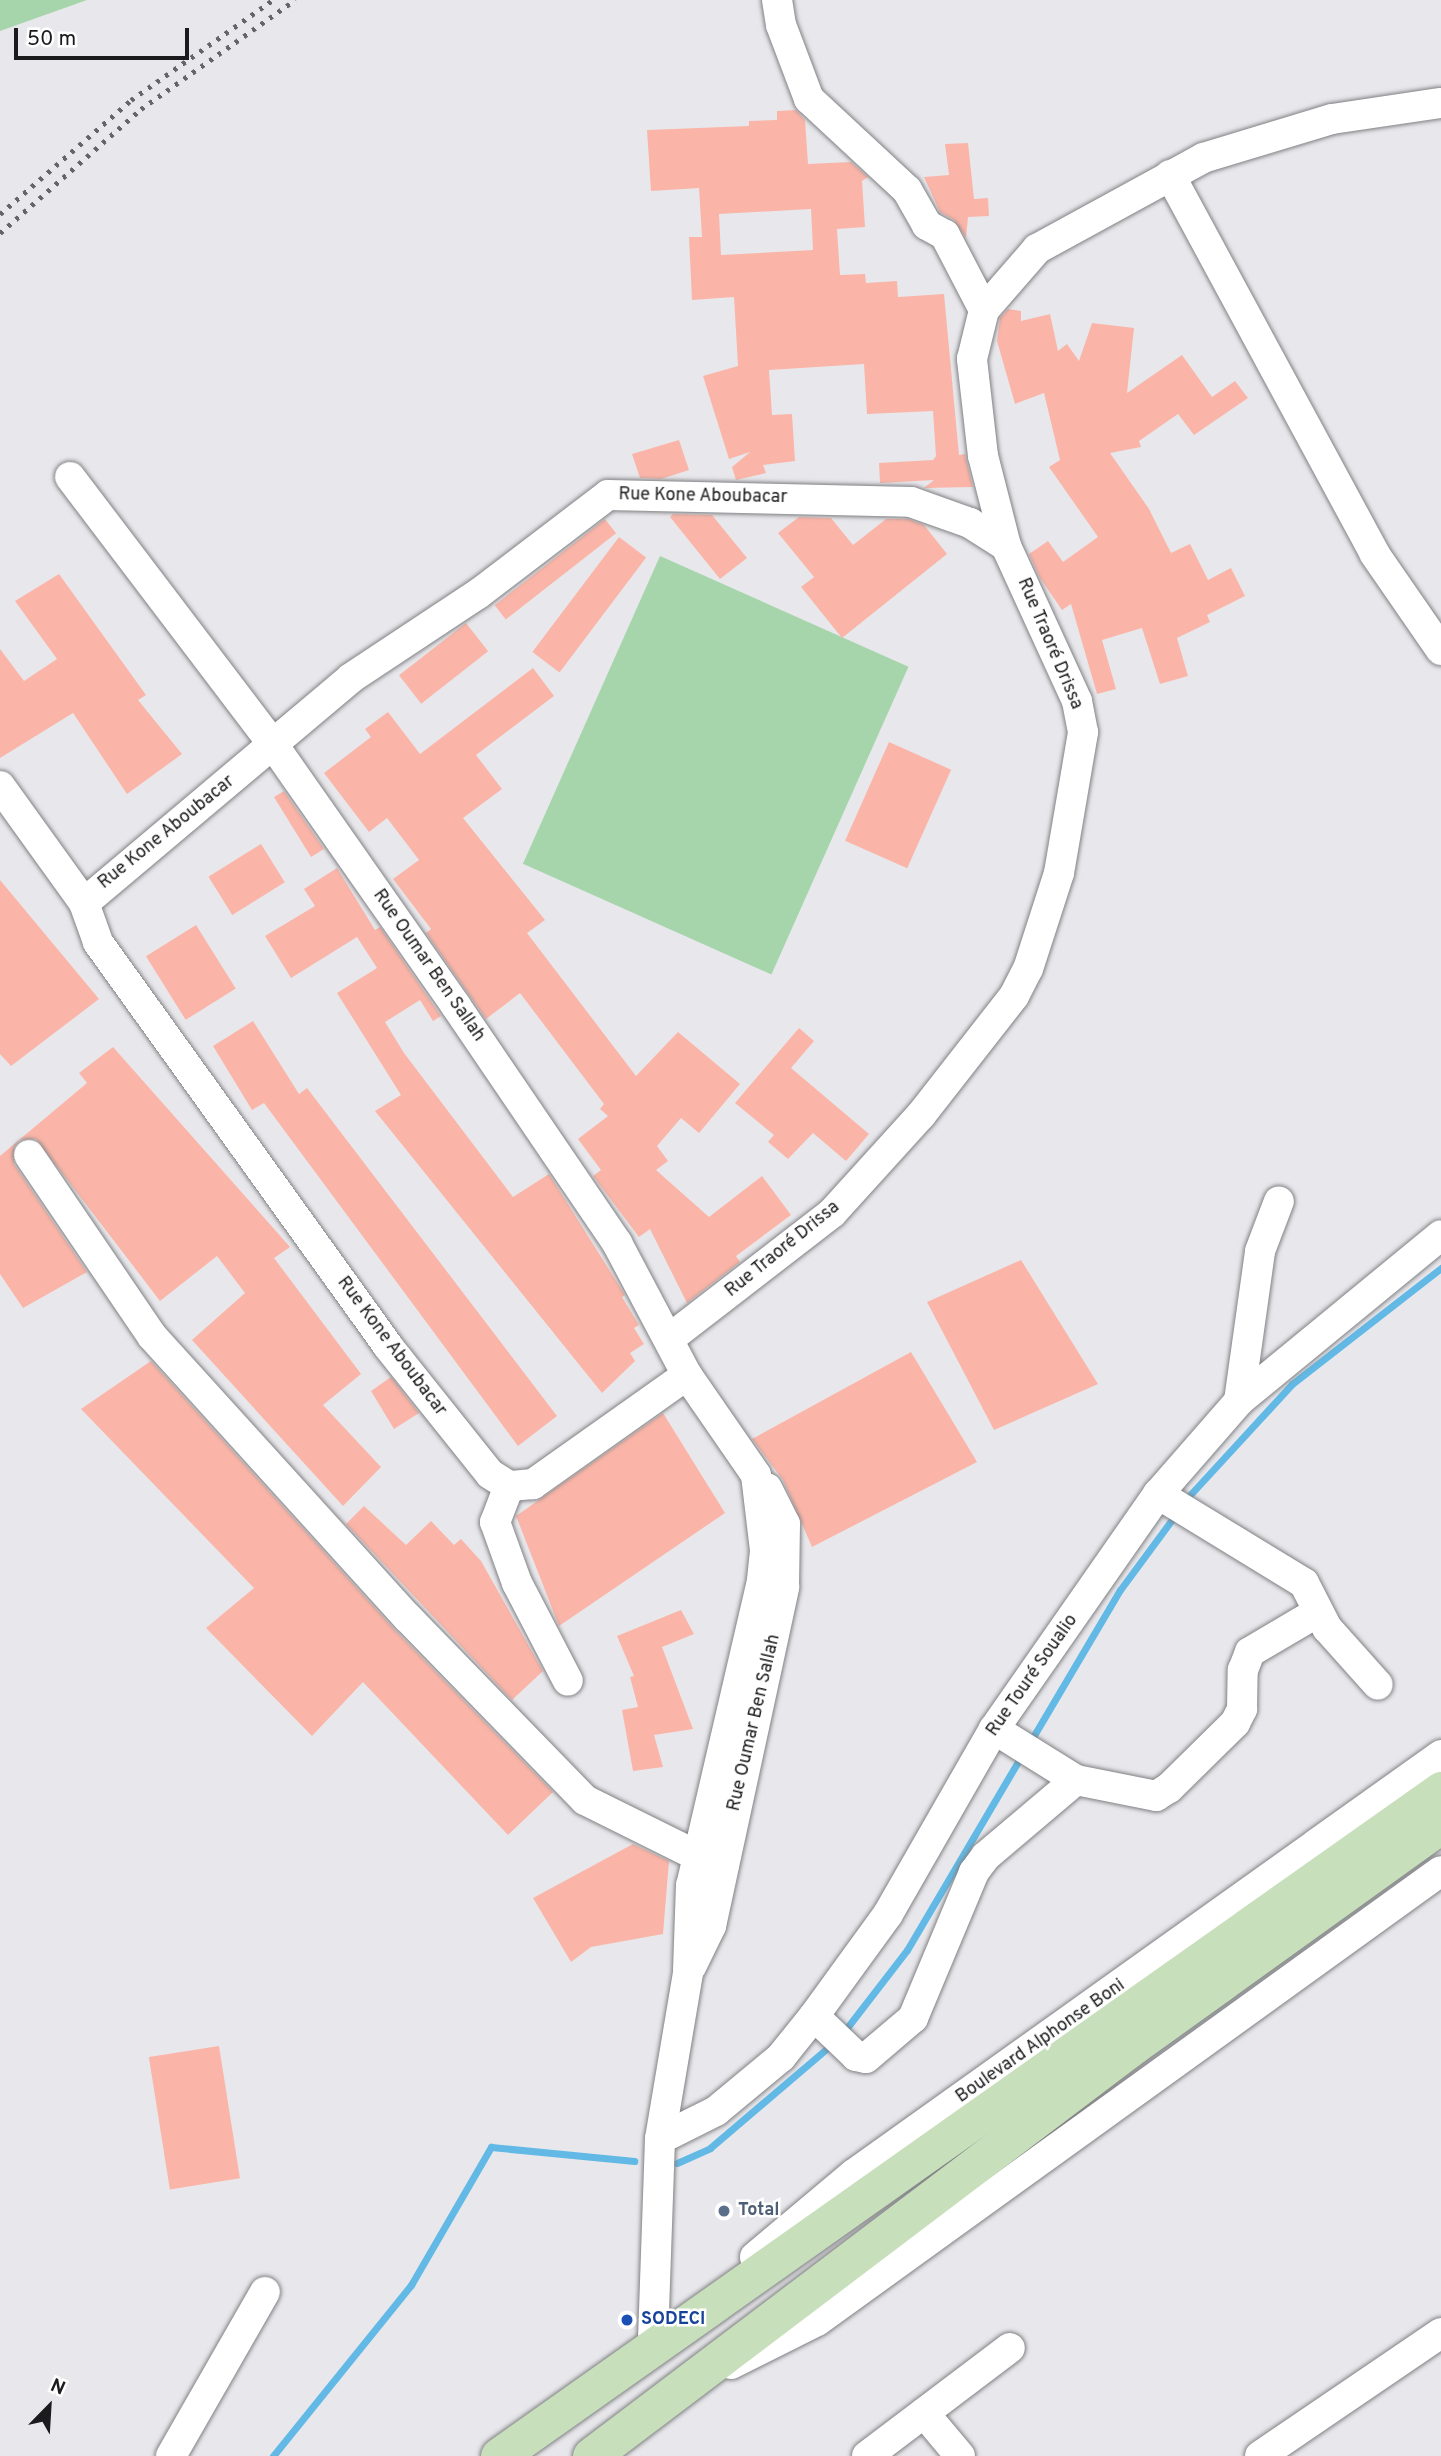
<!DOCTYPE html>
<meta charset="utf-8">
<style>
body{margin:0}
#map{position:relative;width:1441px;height:2456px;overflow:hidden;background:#e8e8ec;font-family:Overpass,sans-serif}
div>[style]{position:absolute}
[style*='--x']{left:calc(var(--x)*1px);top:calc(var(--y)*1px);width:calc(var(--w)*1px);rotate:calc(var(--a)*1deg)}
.green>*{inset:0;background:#a6d5ac;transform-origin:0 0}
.stream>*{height:7px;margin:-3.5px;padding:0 3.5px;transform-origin:3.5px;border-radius:3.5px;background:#62b9e5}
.building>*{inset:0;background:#fab5a8;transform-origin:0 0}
.roads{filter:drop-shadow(0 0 2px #808184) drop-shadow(0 0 2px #808184)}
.minor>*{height:30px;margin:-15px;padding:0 15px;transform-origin:15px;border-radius:15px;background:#fff}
.major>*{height:37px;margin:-18.5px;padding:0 18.5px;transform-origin:18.5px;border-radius:18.5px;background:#c7dfbb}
.rail>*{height:5px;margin-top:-2.5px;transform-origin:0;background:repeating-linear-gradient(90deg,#656568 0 3.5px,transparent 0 10.5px)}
.dots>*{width:19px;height:19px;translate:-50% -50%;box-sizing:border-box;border:4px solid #fff;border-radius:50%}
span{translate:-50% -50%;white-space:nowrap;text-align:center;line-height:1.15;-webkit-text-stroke:5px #fff;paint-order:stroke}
.street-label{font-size:18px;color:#1b1b1d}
.service-label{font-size:18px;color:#4e5e75;font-weight:700}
.left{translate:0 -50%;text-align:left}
.transit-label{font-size:18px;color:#164399;font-weight:700}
.north{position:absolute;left:14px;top:2372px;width:70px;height:70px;-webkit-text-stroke:5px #fff;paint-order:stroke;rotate:24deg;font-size:19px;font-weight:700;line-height:28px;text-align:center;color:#1b1b1d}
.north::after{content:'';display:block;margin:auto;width:24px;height:32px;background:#1b1b1d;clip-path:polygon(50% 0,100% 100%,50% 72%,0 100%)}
.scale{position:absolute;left:14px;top:28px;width:175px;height:32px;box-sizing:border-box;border:4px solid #1b1b1d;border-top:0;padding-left:9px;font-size:21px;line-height:24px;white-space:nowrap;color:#1b1b1d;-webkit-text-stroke:5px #fff;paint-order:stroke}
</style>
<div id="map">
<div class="green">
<div style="clip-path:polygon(0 0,87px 0,0 31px)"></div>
<div style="left:660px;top:556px;width:272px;height:337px;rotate:24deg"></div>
</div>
<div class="stream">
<div style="--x:1189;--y:1496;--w:152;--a:-47.4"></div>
<div style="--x:1292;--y:1384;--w:189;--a:-37.9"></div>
<div style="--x:1033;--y:1737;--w:171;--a:-59.4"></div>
<div style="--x:1120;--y:1590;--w:89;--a:-53.6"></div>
<div style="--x:843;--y:2033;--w:105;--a:-52.4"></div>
<div style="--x:907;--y:1950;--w:226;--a:-59.5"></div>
<div style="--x:677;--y:2163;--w:36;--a:-24"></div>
<div style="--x:710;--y:2148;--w:159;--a:-40.4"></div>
<div style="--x:273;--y:2456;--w:220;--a:-51.1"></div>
<div style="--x:411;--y:2285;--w:160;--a:-59.9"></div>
<div style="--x:491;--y:2147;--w:144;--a:5.6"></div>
</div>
<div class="building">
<div style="clip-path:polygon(evenodd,796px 110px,805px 120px,808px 164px,851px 162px,868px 177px,862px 181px,865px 227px,837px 229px,840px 275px,865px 274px,866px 283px,897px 281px,898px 297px,944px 294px,959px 455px,965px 454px,973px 487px,924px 488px,934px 480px,880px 483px,879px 463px,933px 460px,936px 456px,933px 411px,867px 414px,864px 364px,769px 370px,772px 415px,792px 414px,795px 461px,763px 465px,766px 473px,736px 480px,732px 467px,750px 452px,729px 459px,703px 376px,738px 366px,734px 297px,692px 300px,689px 237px,702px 237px,699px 188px,651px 191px,647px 130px,749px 126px,749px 121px,777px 120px,777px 111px,796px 110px,811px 209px,813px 250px,721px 255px,719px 214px,811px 209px)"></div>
<div style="clip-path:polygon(968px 143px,974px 199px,988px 198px,989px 216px,968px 217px,966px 238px,954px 220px,940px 212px,924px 177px,949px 175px,945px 144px)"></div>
<div style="clip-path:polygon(1008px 309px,1021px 311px,1021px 321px,1050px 314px,1058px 351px,1067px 344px,1079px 361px,1092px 323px,1134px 328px,1127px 393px,1182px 355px,1212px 397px,1235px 381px,1248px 398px,1194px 435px,1178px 414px,1139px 441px,1141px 447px,1110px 453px,1149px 509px,1171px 553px,1190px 544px,1208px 580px,1231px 568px,1245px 596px,1207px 615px,1210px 622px,1177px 638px,1188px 676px,1160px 684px,1142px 628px,1102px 640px,1116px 689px,1097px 694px,1071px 604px,1062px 610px,1040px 578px,1029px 554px,1048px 541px,1063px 562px,1098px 537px,1049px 467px,1060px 460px,1044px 393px,1015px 404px,997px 341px,1000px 318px)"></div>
<div style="clip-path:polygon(679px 440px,689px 470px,661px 479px,640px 478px,632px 454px)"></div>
<div style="clip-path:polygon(673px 514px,712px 515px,747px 558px,720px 579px,670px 517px)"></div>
<div style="clip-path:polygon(799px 517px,831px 518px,853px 545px,886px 519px,908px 519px,924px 525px,947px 554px,842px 638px,801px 587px,814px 577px,778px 533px)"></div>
<div style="left:605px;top:519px;width:18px;height:140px;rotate:52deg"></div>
<div style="left:619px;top:537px;width:34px;height:144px;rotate:37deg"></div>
<div style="clip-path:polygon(59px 574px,146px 695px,138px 700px,182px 754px,127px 794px,73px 713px,0 758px,0 649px,24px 681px,57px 659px,15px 601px)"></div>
<div style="left:466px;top:623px;width:36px;height:85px;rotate:52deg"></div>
<div style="clip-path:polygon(533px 668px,554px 696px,476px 755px,502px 789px,463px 818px,545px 920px,527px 933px,636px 1076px,678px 1032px,740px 1084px,699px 1133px,681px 1118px,657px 1146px,668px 1161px,656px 1170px,709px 1217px,762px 1176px,791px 1215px,736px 1256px,740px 1262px,687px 1303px,650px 1229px,639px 1237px,593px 1176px,601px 1170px,578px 1139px,608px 1116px,600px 1109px,604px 1104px,520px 993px,486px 1019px,426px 933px,431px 929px,393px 879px,419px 860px,387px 818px,369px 832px,324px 773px,371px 737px,365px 729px,388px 712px,420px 754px)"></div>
<div style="left:889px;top:742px;width:68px;height:108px;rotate:24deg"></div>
<div style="clip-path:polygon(284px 791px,324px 849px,311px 857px,274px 797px)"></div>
<div style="left:261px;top:844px;width:45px;height:62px;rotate:58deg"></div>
<div style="clip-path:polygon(337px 868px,375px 930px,380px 927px,441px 1016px,433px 1021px,420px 1000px,385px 1022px,404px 1053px,513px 1197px,549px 1174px,625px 1295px,622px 1297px,639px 1325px,634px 1328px,644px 1344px,630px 1353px,635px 1361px,602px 1393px,375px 1111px,401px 1095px,337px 993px,377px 968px,357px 937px,291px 978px,265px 936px,315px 906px,304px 889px)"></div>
<div style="clip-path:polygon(0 880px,99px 999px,11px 1066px,0 1054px)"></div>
<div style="left:196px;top:925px;width:75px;height:59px;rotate:58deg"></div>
<div style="clip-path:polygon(253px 1021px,299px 1094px,307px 1088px,557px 1416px,518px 1446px,264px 1103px,252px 1110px,213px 1046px)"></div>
<div style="clip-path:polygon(799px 1028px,814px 1041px,791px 1068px,869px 1134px,846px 1161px,813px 1133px,788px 1159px,768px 1142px,774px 1135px,735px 1103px)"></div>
<div style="clip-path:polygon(113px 1047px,290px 1247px,274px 1258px,361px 1374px,323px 1405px,381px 1467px,343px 1506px,192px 1340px,245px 1293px,217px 1256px,160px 1301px,36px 1139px,20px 1140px,14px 1147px,14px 1164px,87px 1272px,23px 1308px,0 1274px,0 1156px,87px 1083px,79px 1073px)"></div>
<div style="clip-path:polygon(1021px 1260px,1098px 1384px,994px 1430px,927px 1302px)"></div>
<div style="clip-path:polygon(911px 1352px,977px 1462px,812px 1547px,783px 1480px,752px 1439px)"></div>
<div style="clip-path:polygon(151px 1361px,395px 1630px,553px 1792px,508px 1835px,363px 1682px,312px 1736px,206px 1628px,254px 1588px,81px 1409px)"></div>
<div style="clip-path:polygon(391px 1377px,419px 1413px,394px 1429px,371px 1391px)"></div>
<div style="clip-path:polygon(663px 1413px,725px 1513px,559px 1626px,516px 1516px)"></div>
<div style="clip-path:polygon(364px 1506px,406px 1545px,431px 1521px,454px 1545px,461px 1539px,481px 1561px,543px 1671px,512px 1700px,346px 1524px)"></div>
<div style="clip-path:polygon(681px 1610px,694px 1634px,662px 1647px,693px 1729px,654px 1735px,663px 1767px,633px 1771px,622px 1710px,638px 1707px,630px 1677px,634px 1676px,617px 1636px)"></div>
<div style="clip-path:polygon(633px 1844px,669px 1861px,663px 1934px,591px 1947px,571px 1962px,533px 1898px)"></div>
<div style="left:219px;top:2046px;width:134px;height:71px;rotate:81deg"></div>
</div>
<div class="roads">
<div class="minor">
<div style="--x:1170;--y:175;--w:430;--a:61.6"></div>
<div style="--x:1374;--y:553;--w:118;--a:55.4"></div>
<div style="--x:984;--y:310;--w:81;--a:-49"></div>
<div style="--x:1037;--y:249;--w:189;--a:-28.7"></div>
<div style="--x:1203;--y:158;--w:135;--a:-16.8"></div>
<div style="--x:1332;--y:119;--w:110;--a:-8.4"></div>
<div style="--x:70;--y:477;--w:338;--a:52.8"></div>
<div style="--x:274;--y:746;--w:317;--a:55"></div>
<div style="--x:456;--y:1006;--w:287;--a:55.8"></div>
<div style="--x:617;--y:1243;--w:149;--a:62.1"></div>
<div style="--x:687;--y:1375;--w:121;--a:55.4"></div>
<div style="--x:756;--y:1475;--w:77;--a:83.2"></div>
<div style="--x:765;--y:1551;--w:30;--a:96"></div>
<div style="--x:762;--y:1581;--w:312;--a:103.1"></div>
<div style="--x:691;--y:1885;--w:88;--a:92"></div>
<div style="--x:688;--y:1973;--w:168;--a:99.6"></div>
<div style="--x:660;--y:2139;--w:204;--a:92"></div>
<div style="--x:0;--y:786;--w:144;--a:54.3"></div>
<div style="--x:29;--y:1155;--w:219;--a:55.8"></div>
<div style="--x:152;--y:1336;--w:381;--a:47.8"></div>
<div style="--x:408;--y:1618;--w:254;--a:45.8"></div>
<div style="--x:585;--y:1800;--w:126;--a:26.4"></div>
<div style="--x:669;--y:1339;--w:206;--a:-37.7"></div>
<div style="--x:832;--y:1213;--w:132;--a:-47.8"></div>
<div style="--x:921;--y:1115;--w:151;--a:-52"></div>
<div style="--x:1014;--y:996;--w:30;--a:-63"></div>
<div style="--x:1028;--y:969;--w:101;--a:-72.1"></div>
<div style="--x:1059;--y:873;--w:143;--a:-80.3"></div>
<div style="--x:1083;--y:732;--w:32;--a:-101"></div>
<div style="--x:1077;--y:701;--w:170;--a:-114.6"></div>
<div style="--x:1006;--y:546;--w:93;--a:-104.3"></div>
<div style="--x:983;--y:456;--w:98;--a:-96.5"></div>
<div style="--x:972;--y:359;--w:50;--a:-76.2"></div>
<div style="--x:984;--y:310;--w:85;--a:-117.5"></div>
<div style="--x:945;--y:235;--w:21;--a:-151"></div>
<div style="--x:927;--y:225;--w:40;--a:-119.7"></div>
<div style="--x:907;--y:190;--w:134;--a:-137.1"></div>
<div style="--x:809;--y:99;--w:79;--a:-110.7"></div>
<div style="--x:781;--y:25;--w:25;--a:-99"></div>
<div style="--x:687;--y:1375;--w:189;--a:144.7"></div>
<div style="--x:533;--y:1484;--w:24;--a:175"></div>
<div style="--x:509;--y:1486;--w:22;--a:-148"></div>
<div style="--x:490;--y:1474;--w:164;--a:-128.6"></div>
<div style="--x:388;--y:1346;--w:497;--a:-125.7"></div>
<div style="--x:98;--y:942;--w:41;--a:-109.7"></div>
<div style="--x:84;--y:903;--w:349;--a:-40.1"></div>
<div style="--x:351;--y:678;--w:152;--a:-33.5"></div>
<div style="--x:478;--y:594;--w:163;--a:-37.3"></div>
<div style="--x:608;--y:495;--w:303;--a:1.3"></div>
<div style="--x:911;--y:502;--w:63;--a:19.6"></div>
<div style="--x:970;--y:523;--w:43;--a:32.6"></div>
<div style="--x:1239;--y:1401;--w:151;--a:-82"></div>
<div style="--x:1260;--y:1251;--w:53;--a:-69.2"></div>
<div style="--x:509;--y:1486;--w:39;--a:111"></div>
<div style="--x:495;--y:1522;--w:65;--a:70.2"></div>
<div style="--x:517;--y:1583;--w:110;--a:62.5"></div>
<div style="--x:1158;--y:1494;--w:171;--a:31.4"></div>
<div style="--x:1304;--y:1583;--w:51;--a:62.9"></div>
<div style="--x:1327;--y:1628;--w:76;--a:48.2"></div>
<div style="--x:994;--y:1729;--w:97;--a:31.9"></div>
<div style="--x:1076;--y:1780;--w:82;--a:11.3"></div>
<div style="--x:1156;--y:1796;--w:15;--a:-32"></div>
<div style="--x:1169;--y:1788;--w:93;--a:-44.6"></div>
<div style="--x:1235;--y:1723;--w:16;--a:-63"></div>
<div style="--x:1242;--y:1709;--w:39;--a:-89"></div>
<div style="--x:1243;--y:1670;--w:19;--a:-69"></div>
<div style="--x:1250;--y:1652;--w:79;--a:-30.5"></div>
<div style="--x:691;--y:1967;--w:46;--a:-64"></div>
<div style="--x:711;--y:1926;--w:347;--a:-77.8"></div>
<div style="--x:784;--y:1587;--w:63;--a:-89.1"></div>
<div style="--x:785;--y:1524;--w:40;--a:-116.6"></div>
<div style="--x:814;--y:2016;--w:58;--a:43.6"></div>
<div style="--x:856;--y:2056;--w:10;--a:11"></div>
<div style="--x:866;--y:2058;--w:62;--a:-40.4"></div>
<div style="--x:913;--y:2018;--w:158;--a:-67.3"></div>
<div style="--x:974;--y:1872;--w:20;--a:-53"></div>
<div style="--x:986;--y:1856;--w:118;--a:-40.2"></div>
<div style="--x:660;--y:2139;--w:63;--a:-26.6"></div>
<div style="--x:716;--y:2111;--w:85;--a:-39.7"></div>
<div style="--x:781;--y:2057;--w:53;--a:-51.2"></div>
<div style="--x:814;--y:2016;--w:126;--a:-54"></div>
<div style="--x:888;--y:1914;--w:213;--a:-60.2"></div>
<div style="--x:994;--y:1729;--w:287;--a:-55.1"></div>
<div style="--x:1158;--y:1494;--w:123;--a:-48.9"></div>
<div style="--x:1239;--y:1401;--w:261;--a:-39.4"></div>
<div style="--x:755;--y:2257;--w:129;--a:-40"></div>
<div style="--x:854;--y:2174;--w:721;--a:-35.52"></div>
<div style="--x:731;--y:2364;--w:96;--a:-26.6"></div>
<div style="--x:817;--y:2321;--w:769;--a:-35.8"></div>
<div style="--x:924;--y:2413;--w:56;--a:50.1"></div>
<div style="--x:171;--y:2456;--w:189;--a:-60.2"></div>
<div style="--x:867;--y:2456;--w:179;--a:-37.1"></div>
<div style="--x:1260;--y:2456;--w:219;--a:-34.2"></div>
</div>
<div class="major">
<div style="--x:499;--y:2456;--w:1154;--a:-35.26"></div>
<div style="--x:591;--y:2456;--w:680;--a:-37.11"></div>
<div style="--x:1133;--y:2046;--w:379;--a:-35.7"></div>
</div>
</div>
<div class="rail">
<div style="--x:0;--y:214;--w:174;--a:-41"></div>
<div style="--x:131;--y:100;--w:174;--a:-35.2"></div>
<div style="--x:0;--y:233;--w:188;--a:-41.3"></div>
<div style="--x:141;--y:109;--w:189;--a:-35.3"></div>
</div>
<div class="dots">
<div style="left:724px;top:2211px;background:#5c6f8a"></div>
<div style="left:627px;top:2320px;background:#1a4fb4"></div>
</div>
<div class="street-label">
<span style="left:703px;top:497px;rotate:1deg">Rue Kone Aboubacar</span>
<span style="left:1049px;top:644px;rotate:67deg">Rue Traoré Drissa</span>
<span style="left:167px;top:833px;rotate:-39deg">Rue Kone Aboubacar</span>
<span style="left:428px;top:966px;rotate:55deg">Rue Oumar Ben Sallah</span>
<span style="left:783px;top:1250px;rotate:-39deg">Rue Traoré Drissa</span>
<span style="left:391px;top:1347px;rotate:53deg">Rue Kone Aboubacar</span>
<span style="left:1033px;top:1676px;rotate:-55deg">Rue Touré Soualio</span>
<span style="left:755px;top:1723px;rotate:-77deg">Rue Oumar Ben Sallah</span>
<span style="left:1041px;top:2042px;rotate:-35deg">Boulevard Alphonse Boni</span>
</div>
<div class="service-label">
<span class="left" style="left:738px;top:2211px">Total</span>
</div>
<div class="transit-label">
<span class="left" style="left:641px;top:2320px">SODECI</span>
</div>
<div class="north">N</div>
<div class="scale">50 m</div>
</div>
